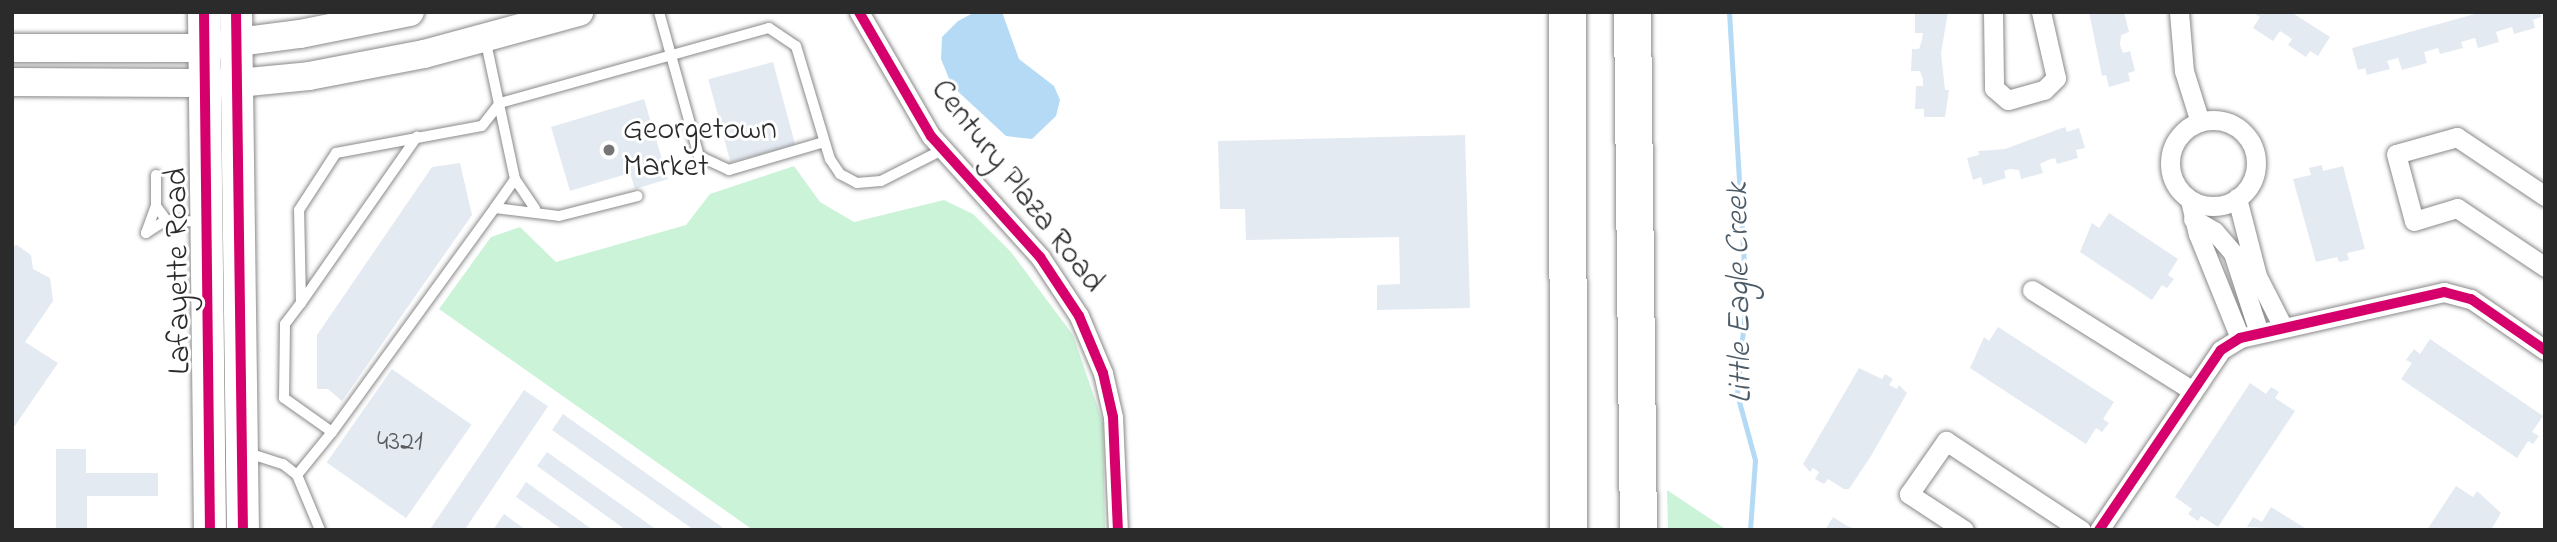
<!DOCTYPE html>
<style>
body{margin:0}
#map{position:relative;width:2557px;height:542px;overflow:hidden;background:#fff;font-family:"Indie Flower",sans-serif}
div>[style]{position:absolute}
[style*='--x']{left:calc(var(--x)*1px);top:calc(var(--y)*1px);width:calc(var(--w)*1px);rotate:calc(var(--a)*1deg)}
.green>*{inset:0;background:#cbf3d8}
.water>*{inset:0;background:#b5daf6}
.stream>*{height:5px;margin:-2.5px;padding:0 2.5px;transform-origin:2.5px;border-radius:2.5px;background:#b5daf6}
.building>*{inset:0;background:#e4eaf2;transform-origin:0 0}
.roads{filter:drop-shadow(0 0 2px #8a8a8a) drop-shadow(0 0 2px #8a8a8a)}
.lane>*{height:10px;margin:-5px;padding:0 5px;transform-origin:5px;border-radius:5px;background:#fff}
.street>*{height:19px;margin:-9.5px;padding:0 9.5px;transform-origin:9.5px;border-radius:9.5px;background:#fff}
.street>.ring{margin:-9.5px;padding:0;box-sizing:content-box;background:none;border:19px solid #fff;border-radius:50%}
.secondary>*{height:28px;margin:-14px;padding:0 14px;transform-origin:14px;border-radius:14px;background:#fff}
.primary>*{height:32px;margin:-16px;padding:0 16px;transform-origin:16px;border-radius:16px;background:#fff}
.highway>*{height:37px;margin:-18.5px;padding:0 18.5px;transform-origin:18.5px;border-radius:18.5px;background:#fff}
.cycleway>*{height:10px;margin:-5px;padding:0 5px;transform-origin:5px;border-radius:5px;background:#d6006c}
.dots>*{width:19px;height:19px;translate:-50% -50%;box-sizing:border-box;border:4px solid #fff;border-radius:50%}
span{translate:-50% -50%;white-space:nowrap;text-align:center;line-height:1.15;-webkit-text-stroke:6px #fff;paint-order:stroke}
.number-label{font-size:28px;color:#595b5d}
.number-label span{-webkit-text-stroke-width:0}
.poi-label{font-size:32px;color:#2b2b2b}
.left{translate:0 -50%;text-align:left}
.street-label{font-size:32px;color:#2b2b2b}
.water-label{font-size:33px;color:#4b5b67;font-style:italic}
.frame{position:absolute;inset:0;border:14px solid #2b2b2b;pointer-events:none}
</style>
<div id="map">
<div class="green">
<div style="clip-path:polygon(794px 166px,820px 202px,854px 222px,944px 200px,973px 214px,1011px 252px,1073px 335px,1103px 423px,1105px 530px,753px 530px,439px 309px,491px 237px,520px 227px,556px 262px,686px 225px,710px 194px)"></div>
<div style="clip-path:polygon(1667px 490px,1727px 530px,1668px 530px)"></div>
</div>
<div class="water">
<div style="clip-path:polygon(975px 12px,1002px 12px,1019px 59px,1054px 86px,1060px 100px,1056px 116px,1032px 139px,1006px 136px,952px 86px,941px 59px,942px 37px,958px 21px)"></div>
</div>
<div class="stream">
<div style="--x:1729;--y:12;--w:287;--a:86.6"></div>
<div style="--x:1746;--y:298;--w:96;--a:95.4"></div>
<div style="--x:1737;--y:394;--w:68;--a:74.7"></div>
<div style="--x:1755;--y:460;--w:70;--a:94.1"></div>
</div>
<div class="building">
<div style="clip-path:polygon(1915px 12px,1948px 12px,1941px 53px,1945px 90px,1949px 90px,1945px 117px,1924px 117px,1924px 109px,1915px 109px,1916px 86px,1923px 86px,1923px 79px,1920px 71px,1911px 71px,1912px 49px,1919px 49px,1922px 40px,1923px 33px,1915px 33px)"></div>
<div style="clip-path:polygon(2089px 12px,2124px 12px,2129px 32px,2121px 35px,2120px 45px,2123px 53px,2130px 51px,2135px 71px,2128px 73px,2130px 81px,2109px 87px,2106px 75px,2102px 76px)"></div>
<div style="clip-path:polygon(2252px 12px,2291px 12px,2330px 37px,2318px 56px,2310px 51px,2306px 57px,2288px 45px,2292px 39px,2280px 31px,2273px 41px,2253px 28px,2260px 17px)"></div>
<div style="clip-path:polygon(2482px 12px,2540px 12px,2541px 17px,2533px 20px,2535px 28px,2514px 34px,2512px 27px,2496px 32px,2499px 42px,2478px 48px,2475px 38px,2461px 42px,2463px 48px,2440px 54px,2438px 48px,2424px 52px,2427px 63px,2402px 70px,2398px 58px,2387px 61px,2390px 69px,2367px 75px,2365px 68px,2358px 70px,2352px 48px)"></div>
<div style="left:773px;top:62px;width:86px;height:67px;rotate:75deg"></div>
<div style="clip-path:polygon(644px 99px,668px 179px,635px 189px,630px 173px,570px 191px,551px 127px)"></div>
<div style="clip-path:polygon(2065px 127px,2067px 132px,2079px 128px,2085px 148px,2076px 150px,2078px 158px,2057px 164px,2055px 158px,2048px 160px,2040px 164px,2043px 173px,2021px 179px,2019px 170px,2010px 169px,2004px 171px,2006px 178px,1983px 185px,1981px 177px,1973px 180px,1967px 158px,1979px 155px,1978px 151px,2005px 149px)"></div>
<div style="clip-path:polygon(1465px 135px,1470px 308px,1377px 310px,1377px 285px,1400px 284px,1399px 237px,1246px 240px,1245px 209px,1220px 209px,1218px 141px)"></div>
<div style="clip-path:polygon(460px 163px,472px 215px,342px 401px,328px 389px,317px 389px,317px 335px,432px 167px)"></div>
<div style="clip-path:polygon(2322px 165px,2323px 171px,2343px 166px,2365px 249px,2347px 253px,2349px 260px,2339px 262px,2337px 257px,2316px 262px,2293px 179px,2311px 175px,2309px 168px)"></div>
<div style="clip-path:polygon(2109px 213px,2178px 259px,2168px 275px,2174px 279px,2167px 288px,2162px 285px,2152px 300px,2080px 252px,2092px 223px,2099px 228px)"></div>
<div style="clip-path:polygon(17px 245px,31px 255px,33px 269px,50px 278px,53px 301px,25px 342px,58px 363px,12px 430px,12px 246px)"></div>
<div style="clip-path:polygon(1998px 327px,2114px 402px,2103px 419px,2109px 423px,2102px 432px,2096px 428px,2086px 444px,1970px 368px,1984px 337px,1989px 341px)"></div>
<div style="clip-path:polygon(2430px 339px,2543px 416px,2532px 432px,2539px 436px,2533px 444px,2528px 441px,2517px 458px,2401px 379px,2412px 363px,2406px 360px,2414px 349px,2420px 354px)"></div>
<div style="clip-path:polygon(1859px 368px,1882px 379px,1885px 374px,1893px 379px,1889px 385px,1897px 389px,1899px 385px,1907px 393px,1871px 456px,1849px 489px,1844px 489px,1828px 479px,1824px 484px,1815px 479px,1819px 472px,1813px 468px,1810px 472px,1803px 464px)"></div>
<div style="left:392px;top:369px;width:97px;height:114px;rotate:35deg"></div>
<div style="clip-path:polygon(2250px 383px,2266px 394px,2271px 387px,2279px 392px,2275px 398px,2295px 411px,2218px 527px,2201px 516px,2198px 521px,2188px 514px,2192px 509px,2175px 497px)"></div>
<div style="left:524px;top:390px;width:29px;height:169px;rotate:34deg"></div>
<div style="clip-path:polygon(563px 414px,726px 530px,694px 530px,552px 430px)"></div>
<div style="clip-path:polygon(56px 449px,86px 449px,86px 473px,158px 473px,158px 496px,87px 496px,87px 530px,56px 530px)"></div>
<div style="clip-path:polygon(547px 452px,657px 530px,626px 530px,537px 466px)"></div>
<div style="clip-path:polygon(526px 482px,593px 530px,563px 530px,516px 497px)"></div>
<div style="clip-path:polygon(2456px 486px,2473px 497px,2477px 491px,2501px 513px,2491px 530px,2427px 530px)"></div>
<div style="clip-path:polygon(2271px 507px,2308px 530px,2247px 527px,2253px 517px,2262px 522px)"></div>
<div style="clip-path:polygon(504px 514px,526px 530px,493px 530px)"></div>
<div style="clip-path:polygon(1833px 517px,1847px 526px,1859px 530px,1825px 530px)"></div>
</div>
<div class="roads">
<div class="lane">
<div style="--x:659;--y:12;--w:149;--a:74.5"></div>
<div style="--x:699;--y:156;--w:33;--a:25"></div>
<div style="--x:729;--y:170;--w:99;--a:-16.4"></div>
<div style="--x:485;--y:38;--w:144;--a:78"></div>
<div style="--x:515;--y:179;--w:35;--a:125"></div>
<div style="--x:156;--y:175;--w:31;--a:90"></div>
<div style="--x:156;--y:206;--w:17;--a:54"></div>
<div style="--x:166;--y:220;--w:24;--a:147"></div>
<div style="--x:146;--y:233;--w:29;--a:-70"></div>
<div style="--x:515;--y:179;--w:36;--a:56"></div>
<div style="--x:166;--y:220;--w:37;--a:3"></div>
<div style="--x:301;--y:303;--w:203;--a:-55.1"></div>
<div style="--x:332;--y:432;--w:277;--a:-54"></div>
<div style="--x:495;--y:208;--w:64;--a:7.1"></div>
<div style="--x:559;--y:216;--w:81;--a:-14.2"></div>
<div style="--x:245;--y:452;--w:40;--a:18"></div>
<div style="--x:283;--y:464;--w:18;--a:38"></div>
<div style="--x:297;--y:475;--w:60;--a:67.3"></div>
<div style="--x:297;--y:475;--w:55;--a:-50.9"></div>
<div style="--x:332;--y:432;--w:59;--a:-144.7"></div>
<div style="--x:284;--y:398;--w:74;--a:-89.2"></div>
<div style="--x:285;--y:324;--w:26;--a:-53"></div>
<div style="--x:301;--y:303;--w:93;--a:-91.2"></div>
<div style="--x:299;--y:210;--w:68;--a:-57"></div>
<div style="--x:336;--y:153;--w:148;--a:-10.5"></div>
<div style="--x:482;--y:126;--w:29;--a:-52"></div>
<div style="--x:500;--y:103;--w:279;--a:-15.6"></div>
<div style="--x:769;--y:28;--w:32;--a:34"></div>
<div style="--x:796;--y:46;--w:118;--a:73.3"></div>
<div style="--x:830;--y:159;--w:18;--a:56"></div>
<div style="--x:840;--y:174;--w:19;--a:28"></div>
<div style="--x:857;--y:183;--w:24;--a:-5"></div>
<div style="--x:881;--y:181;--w:68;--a:-26.9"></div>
</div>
<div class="street">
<div style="--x:859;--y:12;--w:143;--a:59.9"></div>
<div style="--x:931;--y:136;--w:163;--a:48"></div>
<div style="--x:1040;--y:257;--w:71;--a:56.5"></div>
<div style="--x:1079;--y:316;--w:62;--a:67.2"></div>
<div style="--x:1103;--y:373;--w:45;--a:77.2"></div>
<div style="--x:1113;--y:417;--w:113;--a:87.5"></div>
<div style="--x:1993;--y:12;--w:76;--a:89.2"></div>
<div style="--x:1994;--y:88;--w:18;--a:41"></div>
<div style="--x:2008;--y:100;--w:37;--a:-16"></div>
<div style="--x:2044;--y:90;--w:17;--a:-45"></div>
<div style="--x:2056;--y:78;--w:68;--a:-102.8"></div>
<div style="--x:2179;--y:12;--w:59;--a:85.2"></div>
<div style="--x:2184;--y:71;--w:53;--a:72.6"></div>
<div class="ring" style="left:2170px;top:120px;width:67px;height:67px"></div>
<div style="--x:2545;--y:196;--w:106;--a:-146.2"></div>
<div style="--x:2457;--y:137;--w:63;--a:164.4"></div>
<div style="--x:2396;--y:154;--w:69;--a:75"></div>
<div style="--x:2414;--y:221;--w:45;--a:-16.8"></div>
<div style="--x:2457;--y:208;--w:106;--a:33.8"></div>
<div style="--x:2237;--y:198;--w:81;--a:75.6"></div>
<div style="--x:2257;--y:276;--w:57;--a:63"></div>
<div style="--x:2190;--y:200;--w:35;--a:77"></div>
<div style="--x:2198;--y:234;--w:112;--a:68"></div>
<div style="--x:2193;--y:219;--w:24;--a:30"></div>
<div style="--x:2214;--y:231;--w:29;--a:49"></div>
<div style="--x:2233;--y:253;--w:84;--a:72"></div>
<div style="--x:2032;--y:290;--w:190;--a:32.1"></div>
<div style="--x:1964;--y:530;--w:66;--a:-146.8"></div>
<div style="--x:1909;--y:494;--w:65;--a:-55.1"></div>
<div style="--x:1946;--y:441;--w:162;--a:33.4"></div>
<div style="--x:2099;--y:530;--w:217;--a:-55.9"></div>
<div style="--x:2221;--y:350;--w:22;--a:-32"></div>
<div style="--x:2240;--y:338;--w:209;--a:-12.7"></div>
<div style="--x:2444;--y:292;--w:28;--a:15"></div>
<div style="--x:2471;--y:299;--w:90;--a:34.6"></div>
</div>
<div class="secondary">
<div style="--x:12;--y:48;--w:180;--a:0"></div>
<div style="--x:192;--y:48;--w:109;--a:-7.4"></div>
<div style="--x:300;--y:34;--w:112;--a:-11.3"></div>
<div style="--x:12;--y:82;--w:226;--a:0.3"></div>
<div style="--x:238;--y:83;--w:71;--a:-5.6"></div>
<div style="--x:309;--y:76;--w:117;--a:-10.8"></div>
<div style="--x:424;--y:54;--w:161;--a:-15.2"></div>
</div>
<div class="primary">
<div style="--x:204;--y:12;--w:518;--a:89.34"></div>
<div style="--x:236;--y:12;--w:518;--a:89.23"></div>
</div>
<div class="highway">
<div style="--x:1567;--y:12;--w:518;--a:89.89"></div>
<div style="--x:1632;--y:12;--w:518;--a:89.34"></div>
</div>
</div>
<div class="cycleway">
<div style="--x:204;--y:12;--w:518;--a:89.34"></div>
<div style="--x:236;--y:12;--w:518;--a:89.23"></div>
<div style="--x:859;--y:12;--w:143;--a:59.9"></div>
<div style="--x:931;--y:136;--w:163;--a:48"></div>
<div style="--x:1040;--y:257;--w:71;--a:56.5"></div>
<div style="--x:1079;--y:316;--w:62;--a:67.2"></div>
<div style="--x:1103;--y:373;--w:45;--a:77.2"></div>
<div style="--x:1113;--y:417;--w:113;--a:87.5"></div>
<div style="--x:2099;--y:530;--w:217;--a:-55.9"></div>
<div style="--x:2221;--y:350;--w:22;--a:-32"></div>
<div style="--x:2240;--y:338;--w:209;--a:-12.7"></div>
<div style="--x:2444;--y:292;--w:28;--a:15"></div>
<div style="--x:2471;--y:299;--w:90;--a:34.6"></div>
</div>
<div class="dots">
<div style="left:609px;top:150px;background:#757575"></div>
</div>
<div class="number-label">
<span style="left:400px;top:443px">4321</span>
</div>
<div class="poi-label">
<span class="left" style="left:623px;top:150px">Georgetown<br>Market</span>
</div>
<div class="street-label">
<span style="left:1016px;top:187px;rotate:52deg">Century Plaza Road</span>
<span style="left:180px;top:271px;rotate:-91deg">Lafayette Road</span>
</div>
<div class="water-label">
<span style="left:1741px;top:293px;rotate:-91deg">Little Eagle Creek</span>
</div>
<div class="frame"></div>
</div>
